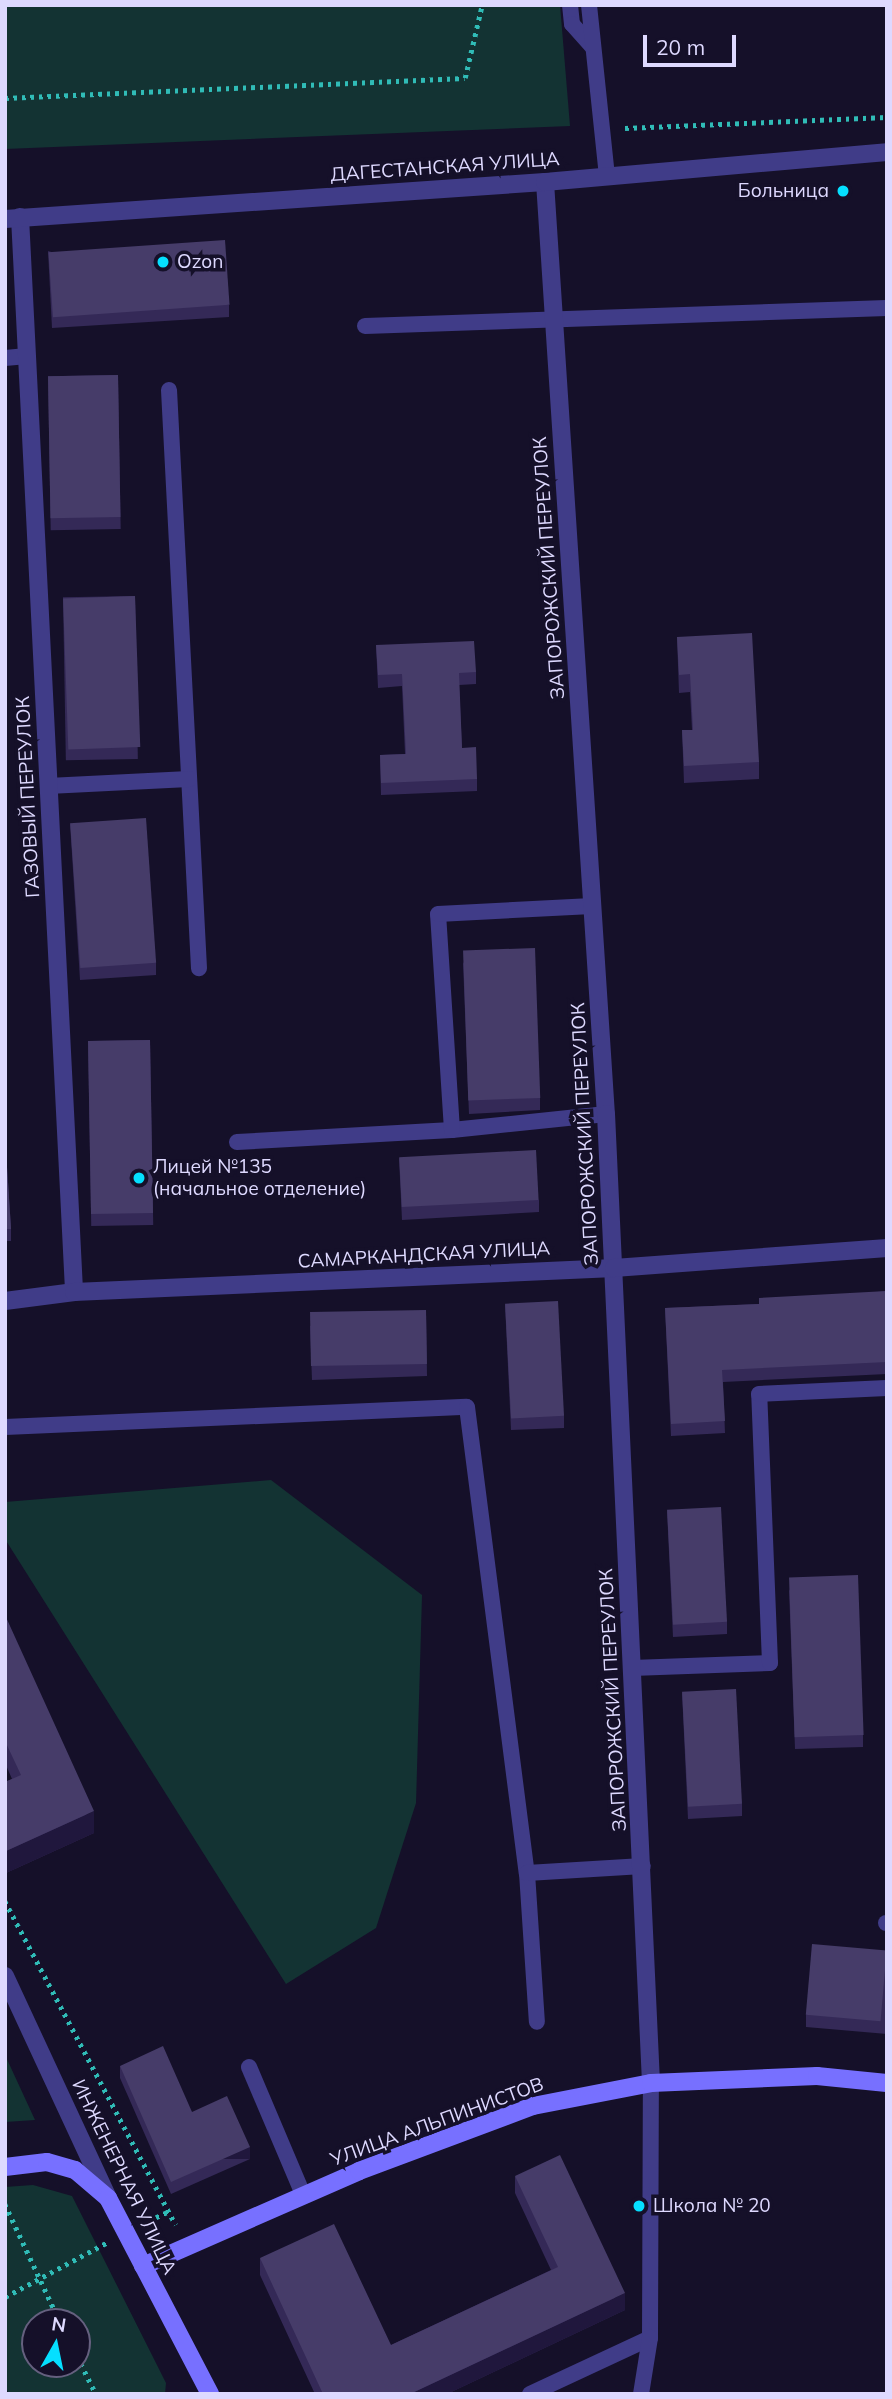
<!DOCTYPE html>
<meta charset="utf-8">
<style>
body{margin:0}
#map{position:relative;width:892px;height:2399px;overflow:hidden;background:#151029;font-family:Mulish,sans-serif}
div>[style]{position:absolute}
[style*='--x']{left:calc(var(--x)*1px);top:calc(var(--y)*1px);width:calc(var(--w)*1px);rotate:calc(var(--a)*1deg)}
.green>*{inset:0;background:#133333}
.path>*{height:4.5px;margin-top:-2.25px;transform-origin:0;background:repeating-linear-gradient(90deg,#30bcb7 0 3.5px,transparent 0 8.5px)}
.service>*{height:16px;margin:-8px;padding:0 8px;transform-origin:8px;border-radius:8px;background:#403c88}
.minor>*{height:18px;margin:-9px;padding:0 9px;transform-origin:9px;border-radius:9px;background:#403c88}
.tertiary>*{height:18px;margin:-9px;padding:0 9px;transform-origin:9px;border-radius:9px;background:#403c88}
.secondary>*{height:18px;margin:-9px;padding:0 9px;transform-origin:9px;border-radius:9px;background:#7770ff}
.wall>*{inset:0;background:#342957;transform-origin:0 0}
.shaded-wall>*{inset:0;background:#20173d;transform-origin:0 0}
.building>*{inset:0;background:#463c69;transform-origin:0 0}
.dots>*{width:19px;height:19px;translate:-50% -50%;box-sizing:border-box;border:4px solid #151029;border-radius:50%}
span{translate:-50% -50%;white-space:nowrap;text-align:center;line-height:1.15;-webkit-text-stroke:7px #151029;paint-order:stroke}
.street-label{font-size:19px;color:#ded9ff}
.poi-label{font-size:19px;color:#ded9ff}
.right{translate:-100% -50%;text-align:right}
.left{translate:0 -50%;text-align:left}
.frame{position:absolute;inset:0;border:7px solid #ded9ff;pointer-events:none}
.north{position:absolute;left:21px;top:2308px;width:70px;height:70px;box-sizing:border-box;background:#151029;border:2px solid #65607f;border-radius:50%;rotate:9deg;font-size:19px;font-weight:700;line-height:28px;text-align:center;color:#ded9ff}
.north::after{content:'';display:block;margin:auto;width:24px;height:32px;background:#05dfff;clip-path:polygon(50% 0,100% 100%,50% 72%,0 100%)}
.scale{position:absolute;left:643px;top:35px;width:93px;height:32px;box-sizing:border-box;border:4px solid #ded9ff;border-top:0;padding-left:9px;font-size:21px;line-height:24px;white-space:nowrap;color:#ded9ff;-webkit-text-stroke:5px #151029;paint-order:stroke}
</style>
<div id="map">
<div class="green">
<div style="clip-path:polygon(5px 5px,560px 5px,570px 126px,5px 149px)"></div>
<div style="clip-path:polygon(271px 1480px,422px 1595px,416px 1803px,376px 1928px,286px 1984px,5px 1539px,5px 1502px)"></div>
<div style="clip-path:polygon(5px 2055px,35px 2120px,5px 2122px)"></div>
<div style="clip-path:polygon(evenodd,33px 2185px,72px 2196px,166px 2383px,165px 2394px,9px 2394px,5px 2386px,5px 2187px,33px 2185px,77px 2322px,77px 2364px,35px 2364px,35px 2322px,77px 2322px)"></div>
</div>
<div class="path">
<div style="--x:5;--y:98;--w:460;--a:-2.5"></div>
<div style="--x:465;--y:78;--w:75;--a:-76.9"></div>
<div style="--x:625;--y:128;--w:262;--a:-2.4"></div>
<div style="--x:5;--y:1901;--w:366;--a:62.2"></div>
<div style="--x:5;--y:2204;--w:130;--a:65"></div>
<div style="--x:148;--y:2221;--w:23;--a:-25"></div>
<div style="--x:5;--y:2297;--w:115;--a:-28.1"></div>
<div style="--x:77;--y:2356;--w:42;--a:63.4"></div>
</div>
<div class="service">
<div style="--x:570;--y:5;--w:19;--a:84"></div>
<div style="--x:572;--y:24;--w:30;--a:48"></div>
<div style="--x:589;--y:5;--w:172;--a:84"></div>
<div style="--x:365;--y:326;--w:522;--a:-1.97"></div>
<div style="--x:5;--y:358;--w:22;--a:-5"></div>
<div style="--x:169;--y:390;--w:579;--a:87.03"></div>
<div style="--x:48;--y:786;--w:141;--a:-2.8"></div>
<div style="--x:452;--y:1130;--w:155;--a:-5.9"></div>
<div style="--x:237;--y:1142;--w:215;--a:-3.2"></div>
<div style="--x:452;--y:1130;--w:216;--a:-93.7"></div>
<div style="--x:438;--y:914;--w:154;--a:-3"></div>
<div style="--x:5;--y:1427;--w:462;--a:-2.5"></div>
<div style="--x:467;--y:1407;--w:470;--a:82.7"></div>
<div style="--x:527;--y:1873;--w:149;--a:86.2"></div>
<div style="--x:632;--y:1668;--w:138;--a:-2.1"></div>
<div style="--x:770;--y:1663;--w:269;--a:-92.3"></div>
<div style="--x:759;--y:1394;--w:128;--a:-2.7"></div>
<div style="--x:527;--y:1873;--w:116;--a:-3.5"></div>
<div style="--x:886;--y:1923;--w:1;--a:0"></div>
<div style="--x:249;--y:2067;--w:138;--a:67"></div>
<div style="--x:530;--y:2394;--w:132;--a:-25"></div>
<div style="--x:650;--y:2338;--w:255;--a:-89.8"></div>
<div style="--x:641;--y:2394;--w:57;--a:-80.9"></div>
</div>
<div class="minor">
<div style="--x:545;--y:182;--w:934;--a:86.26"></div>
<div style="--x:606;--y:1114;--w:970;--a:87.34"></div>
<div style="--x:20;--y:217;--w:1076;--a:87.12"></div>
<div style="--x:5;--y:219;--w:541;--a:-3.92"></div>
<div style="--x:545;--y:182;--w:343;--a:-5"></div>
<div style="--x:5;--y:1301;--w:70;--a:-7.4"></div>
<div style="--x:74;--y:1292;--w:541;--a:-2.54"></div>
<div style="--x:614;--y:1268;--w:274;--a:-4.2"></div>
</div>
<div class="tertiary">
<div style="--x:5;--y:1976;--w:245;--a:65.1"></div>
</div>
<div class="secondary">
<div style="--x:5;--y:2167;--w:42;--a:-6.8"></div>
<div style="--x:47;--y:2162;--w:29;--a:16"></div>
<div style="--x:75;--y:2170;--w:43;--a:40.3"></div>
<div style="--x:108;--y:2198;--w:221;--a:62.5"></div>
<div style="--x:143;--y:2266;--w:236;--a:-23.7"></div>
<div style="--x:359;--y:2171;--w:186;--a:-20.5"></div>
<div style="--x:533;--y:2106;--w:120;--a:-11"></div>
<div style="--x:651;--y:2083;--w:166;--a:-2.4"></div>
<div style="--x:817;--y:2076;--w:70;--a:5.7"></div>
</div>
<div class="wall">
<div style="clip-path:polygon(48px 251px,229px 305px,229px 317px,52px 328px)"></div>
<div style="left:118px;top:375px;width:154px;height:70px;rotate:89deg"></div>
<div style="left:135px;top:596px;width:163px;height:72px;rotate:89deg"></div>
<div style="clip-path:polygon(677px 637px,759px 762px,759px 779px,684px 783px,682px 730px,692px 730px,690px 692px,679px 693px)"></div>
<div style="clip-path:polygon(376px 645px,476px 672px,476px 684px,459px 685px,462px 748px,477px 779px,477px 791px,381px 795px,380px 755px,405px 754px,402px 686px,378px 688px)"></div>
<div style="clip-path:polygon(70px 823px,156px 963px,156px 975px,80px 980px)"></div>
<div style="clip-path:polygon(463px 962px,540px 1098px,540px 1110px,469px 1114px)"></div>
<div style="left:150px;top:1040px;width:185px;height:62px;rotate:89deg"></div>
<div style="clip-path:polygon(5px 1136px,11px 1229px,11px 1241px,5px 1241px)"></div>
<div style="clip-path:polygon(399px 1158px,539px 1200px,539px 1212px,402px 1220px)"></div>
<div style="clip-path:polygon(887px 1291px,887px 1374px,723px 1382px,725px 1433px,671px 1436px,665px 1308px,759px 1304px)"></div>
<div style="clip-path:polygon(505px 1304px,564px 1416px,564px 1428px,511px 1430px)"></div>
<div style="clip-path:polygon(426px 1310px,427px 1376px,312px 1380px,310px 1326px)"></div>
<div style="clip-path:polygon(667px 1510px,727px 1622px,727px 1634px,673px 1637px)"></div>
<div style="clip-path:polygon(789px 1589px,863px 1735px,863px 1747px,795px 1749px)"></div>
<div style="clip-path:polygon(5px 1615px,94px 1833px,6px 1873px,5px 1782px,12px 1779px,5px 1763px)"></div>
<div style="clip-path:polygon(682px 1692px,742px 1804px,742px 1816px,688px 1819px)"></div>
<div style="clip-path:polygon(887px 1951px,887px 2034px,806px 2027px,806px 2015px)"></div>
<div style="clip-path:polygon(120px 2066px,192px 2112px,250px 2159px,171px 2194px,120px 2078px)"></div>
<div style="clip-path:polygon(515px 2176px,625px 2310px,447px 2394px,315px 2394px,260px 2275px,260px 2258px,391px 2345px,551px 2270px,515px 2193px)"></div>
</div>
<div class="shaded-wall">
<div style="clip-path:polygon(94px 1811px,94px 1833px,6px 1873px,6px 1851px)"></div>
<div style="left:250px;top:2147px;width:12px;height:86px;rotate:90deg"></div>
<div style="clip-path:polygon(625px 2293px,625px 2310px,447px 2394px,410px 2394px)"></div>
</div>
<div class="building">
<div style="left:225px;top:240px;width:65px;height:177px;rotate:86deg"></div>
<div style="left:118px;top:375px;width:142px;height:70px;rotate:89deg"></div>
<div style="left:135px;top:596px;width:151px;height:72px;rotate:88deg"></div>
<div style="clip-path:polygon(752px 633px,759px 762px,684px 766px,682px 730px,693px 730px,690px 674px,679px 675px,677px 637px)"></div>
<div style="clip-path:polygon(474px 641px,476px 672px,459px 673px,462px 748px,476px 747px,477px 779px,381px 783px,380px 755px,406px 754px,402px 674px,378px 675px,376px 645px)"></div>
<div style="left:146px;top:818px;width:145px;height:76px;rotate:86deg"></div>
<div style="left:535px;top:948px;width:150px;height:72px;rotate:88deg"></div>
<div style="left:150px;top:1040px;width:173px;height:62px;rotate:89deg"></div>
<div style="clip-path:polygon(5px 1136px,11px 1229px,5px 1229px)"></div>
<div style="left:536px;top:1150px;width:50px;height:137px;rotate:87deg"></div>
<div style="clip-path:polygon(887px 1291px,887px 1362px,722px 1370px,725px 1421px,671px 1424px,665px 1308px,759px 1304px,759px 1298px)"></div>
<div style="left:558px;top:1301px;width:115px;height:53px;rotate:87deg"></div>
<div style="left:426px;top:1310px;width:54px;height:116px;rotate:89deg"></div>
<div style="left:721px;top:1507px;width:115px;height:54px;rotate:87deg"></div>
<div style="left:858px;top:1575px;width:160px;height:69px;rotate:88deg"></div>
<div style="clip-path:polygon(5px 1615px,94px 1811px,6px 1851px,5px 1782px,21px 1775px,5px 1741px)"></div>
<div style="left:736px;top:1689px;width:115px;height:54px;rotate:87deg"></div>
<div style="left:812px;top:1944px;width:75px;height:71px;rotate:5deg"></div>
<div style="clip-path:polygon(163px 2046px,192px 2112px,227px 2096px,250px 2147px,171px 2182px,120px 2066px)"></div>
<div style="clip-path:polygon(560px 2155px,625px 2293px,410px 2394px,323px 2394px,260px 2258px,334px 2224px,391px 2345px,558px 2267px,515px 2176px)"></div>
</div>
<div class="dots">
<div style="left:843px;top:191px;background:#05dfff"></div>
<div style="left:163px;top:262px;background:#05dfff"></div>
<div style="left:139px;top:1178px;background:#05dfff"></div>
<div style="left:639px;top:2206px;background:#05dfff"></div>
</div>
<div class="street-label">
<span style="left:445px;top:167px;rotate:-4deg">ДАГЕСТАНСКАЯ УЛИЦА</span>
<span style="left:549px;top:568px;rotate:-94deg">ЗАПОРОЖСКИЙ ПЕРЕУЛОК</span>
<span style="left:28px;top:797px;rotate:-93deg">ГАЗОВЫЙ ПЕРЕУЛОК</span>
<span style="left:585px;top:1134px;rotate:-93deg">ЗАПОРОЖСКИЙ ПЕРЕУЛОК</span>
<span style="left:424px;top:1255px;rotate:-3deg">САМАРКАНДСКАЯ УЛИЦА</span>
<span style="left:613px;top:1700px;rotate:-93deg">ЗАПОРОЖСКИЙ ПЕРЕУЛОК</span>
<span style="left:437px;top:2122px;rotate:-20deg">УЛИЦА АЛЬПИНИСТОВ</span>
<span style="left:124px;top:2177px;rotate:64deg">ИНЖЕНЕРНАЯ УЛИЦА</span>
</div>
<div class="poi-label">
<span class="right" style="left:829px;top:191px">Больница</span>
<span class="left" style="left:177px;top:262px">Ozon</span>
<span class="left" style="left:153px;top:1178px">Лицей №135<br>(начальное отделение)</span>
<span class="left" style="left:653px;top:2206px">Школа № 20</span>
</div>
<div class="frame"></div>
<div class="north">N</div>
<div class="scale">20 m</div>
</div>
